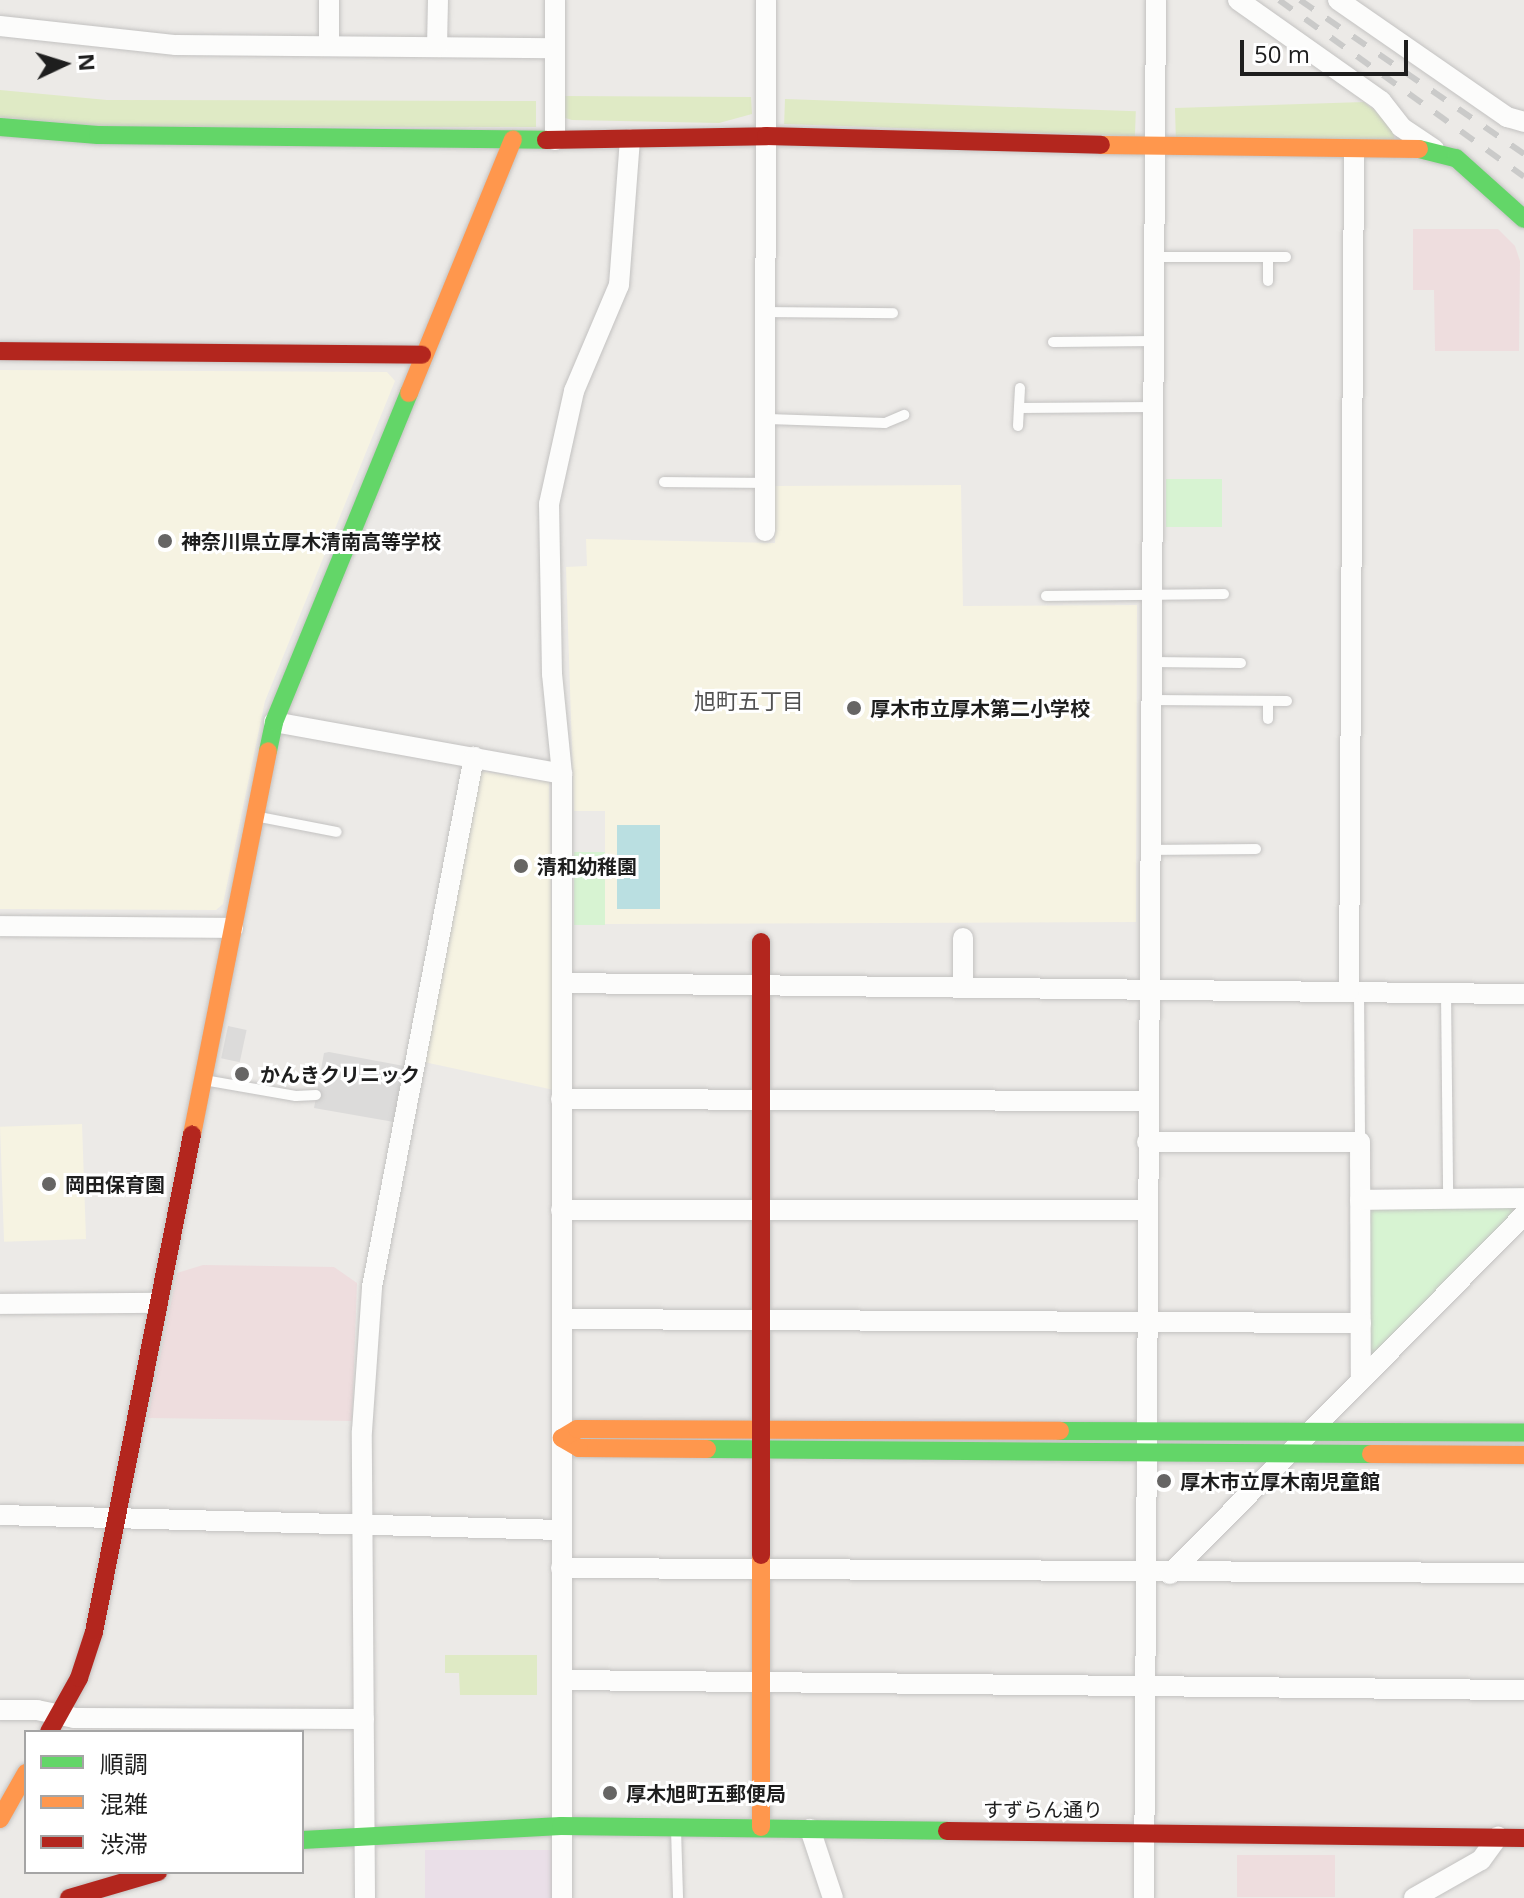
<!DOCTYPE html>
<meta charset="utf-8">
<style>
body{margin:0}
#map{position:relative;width:1524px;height:1898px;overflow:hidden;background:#eceae7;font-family:"Open Sans","Noto Sans JP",sans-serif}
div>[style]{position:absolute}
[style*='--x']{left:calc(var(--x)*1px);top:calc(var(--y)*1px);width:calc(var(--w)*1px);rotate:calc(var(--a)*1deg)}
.commercial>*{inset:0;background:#eeddde;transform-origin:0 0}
.industrial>*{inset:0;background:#eadfe8;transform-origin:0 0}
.education>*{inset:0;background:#f6f3e2;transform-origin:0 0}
.grass>*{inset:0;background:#dfeac5;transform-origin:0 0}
.park>*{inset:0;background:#d7f3d2;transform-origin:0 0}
.parking>*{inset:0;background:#dcdbda;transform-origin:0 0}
.water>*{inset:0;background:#badfe1;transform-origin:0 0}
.roads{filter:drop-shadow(0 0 2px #c3c2c1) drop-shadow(0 0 2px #c3c2c1)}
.lane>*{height:10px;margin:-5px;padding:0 5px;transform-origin:5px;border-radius:5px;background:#fcfcfb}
.street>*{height:20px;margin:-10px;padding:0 10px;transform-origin:10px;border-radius:10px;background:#fcfcfb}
.fast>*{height:18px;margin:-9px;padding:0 9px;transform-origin:9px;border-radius:9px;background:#63d668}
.slow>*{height:18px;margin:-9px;padding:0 9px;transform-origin:9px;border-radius:9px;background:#ff974d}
.jam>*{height:18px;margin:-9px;padding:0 9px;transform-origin:9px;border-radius:9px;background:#b3261e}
.rail>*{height:6px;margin-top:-3px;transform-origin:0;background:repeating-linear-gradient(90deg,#cacac9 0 16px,transparent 0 32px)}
.dots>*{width:22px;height:22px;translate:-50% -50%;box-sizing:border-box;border:4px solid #fff;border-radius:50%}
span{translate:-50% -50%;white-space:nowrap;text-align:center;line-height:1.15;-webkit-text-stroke:6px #fff;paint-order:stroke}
.poi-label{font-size:20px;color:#1e1e1e;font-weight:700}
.left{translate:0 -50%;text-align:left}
.street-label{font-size:20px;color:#1e1e1e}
.neighbourhood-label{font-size:22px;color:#515151}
.legend{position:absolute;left:24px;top:1730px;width:280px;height:144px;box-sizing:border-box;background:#fff;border:2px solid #a5a5a5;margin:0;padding:10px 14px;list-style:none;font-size:24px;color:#1e1e1e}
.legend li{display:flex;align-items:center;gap:16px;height:40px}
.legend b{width:40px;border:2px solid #a5a5a5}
.north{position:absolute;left:24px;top:24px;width:80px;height:80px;-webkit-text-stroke:6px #fff;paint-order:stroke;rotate:86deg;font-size:22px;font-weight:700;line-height:32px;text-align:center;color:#1e1e1e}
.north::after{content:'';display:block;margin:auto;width:28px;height:36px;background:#1e1e1e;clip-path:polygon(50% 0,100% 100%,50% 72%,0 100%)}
.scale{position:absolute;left:1240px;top:40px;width:168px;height:36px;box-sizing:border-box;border:4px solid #1e1e1e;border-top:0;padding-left:10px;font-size:24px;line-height:28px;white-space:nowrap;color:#1e1e1e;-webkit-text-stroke:6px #fff;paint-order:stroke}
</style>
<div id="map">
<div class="commercial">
<div style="clip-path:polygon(1413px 229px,1498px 229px,1515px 246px,1520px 261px,1519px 351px,1435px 351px,1434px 290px,1413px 290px)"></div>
<div style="clip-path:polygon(203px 1265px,334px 1267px,357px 1283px,352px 1421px,148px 1418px,177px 1273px)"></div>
<div style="left:1237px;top:1855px;width:98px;height:42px"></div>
</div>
<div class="industrial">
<div style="left:425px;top:1850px;width:132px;height:48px"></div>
</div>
<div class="education">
<div style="clip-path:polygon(0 370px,387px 372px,395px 381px,265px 701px,223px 904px,216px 910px,0 909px)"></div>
<div style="clip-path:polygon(961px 485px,963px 606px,1137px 605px,1136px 922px,605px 924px,605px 811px,574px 811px,566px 567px,587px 566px,586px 539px,775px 543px,775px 486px)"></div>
<div style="clip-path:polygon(480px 771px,549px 782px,554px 1090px,424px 1062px)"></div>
<div style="left:82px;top:1124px;width:115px;height:82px;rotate:88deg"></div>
</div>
<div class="grass">
<div style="clip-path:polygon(0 90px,107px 100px,536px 101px,536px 127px,106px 127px,0 117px)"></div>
<div style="clip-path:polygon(563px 96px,751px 97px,752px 114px,719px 123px,572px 120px,562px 117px)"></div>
<div style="left:785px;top:99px;width:351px;height:25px;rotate:2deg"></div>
<div style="clip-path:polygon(1364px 102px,1392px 124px,1395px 143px,1176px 144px,1175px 108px)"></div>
<div style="clip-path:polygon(445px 1655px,537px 1655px,537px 1695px,460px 1695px,459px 1673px,445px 1673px)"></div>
</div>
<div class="park">
<div style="left:1166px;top:479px;width:56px;height:48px"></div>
<div style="left:574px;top:852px;width:31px;height:73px"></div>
<div style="clip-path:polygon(1514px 1203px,1514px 1214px,1370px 1364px,1366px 1214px,1371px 1206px)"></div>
</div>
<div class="parking">
<div style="left:228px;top:1026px;width:19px;height:33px;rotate:12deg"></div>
<div style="clip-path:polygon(329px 1052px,404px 1066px,394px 1122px,314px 1108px,324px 1053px)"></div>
</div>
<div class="water">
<div style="left:617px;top:825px;width:43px;height:84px"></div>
</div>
<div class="roads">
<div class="lane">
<div style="--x:1155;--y:257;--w:131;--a:0"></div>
<div style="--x:1268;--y:257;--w:24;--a:90"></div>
<div style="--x:767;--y:312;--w:126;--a:0.5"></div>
<div style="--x:1053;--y:342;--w:102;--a:-0.6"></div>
<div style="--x:1019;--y:408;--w:135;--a:-0.4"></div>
<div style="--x:768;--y:419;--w:117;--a:2"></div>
<div style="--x:885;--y:423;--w:21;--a:-23"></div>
<div style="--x:1018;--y:426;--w:38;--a:-87"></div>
<div style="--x:664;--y:482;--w:102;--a:0.6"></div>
<div style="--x:1046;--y:596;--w:178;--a:-0.6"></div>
<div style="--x:1152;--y:662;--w:89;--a:0.6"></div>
<div style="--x:1152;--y:700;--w:135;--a:0.4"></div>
<div style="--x:1268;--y:701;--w:18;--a:90"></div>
<div style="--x:260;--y:817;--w:78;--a:11"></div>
<div style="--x:1150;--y:850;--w:106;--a:-0.5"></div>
<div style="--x:1359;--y:991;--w:151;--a:89.6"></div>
<div style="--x:1446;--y:992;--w:207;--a:89.4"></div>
<div style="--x:204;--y:1080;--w:93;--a:9.9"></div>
<div style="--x:296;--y:1096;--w:20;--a:-3"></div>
<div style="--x:676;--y:1829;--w:69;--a:88.3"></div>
</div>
<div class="street">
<div style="--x:329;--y:0;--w:45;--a:90"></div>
<div style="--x:1238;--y:0;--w:175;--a:35.2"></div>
<div style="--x:1381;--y:101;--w:33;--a:52"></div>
<div style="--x:1401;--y:127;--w:40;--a:34"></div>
<div style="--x:1338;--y:0;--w:206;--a:34.7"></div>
<div style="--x:1507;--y:117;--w:18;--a:16"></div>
<div style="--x:0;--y:26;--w:177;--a:6.2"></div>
<div style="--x:176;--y:45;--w:379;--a:0.5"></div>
<div style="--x:437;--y:47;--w:47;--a:-88.8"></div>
<div style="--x:555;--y:140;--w:140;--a:-90"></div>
<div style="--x:765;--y:531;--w:531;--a:-89.89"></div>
<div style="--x:274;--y:722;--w:293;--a:10.2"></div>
<div style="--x:0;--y:926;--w:233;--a:0.5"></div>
<div style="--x:963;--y:938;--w:47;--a:90"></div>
<div style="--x:562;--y:983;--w:962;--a:0.66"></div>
<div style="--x:1349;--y:991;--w:841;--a:-89.66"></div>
<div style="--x:561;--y:1099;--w:587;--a:0.2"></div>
<div style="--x:1147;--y:1142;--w:213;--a:0"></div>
<div style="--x:1360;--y:1142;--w:238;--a:89.8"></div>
<div style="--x:1360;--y:1200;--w:164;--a:-0.7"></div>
<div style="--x:561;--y:1210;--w:587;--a:0"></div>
<div style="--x:0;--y:1304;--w:156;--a:-0.4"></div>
<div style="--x:562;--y:1319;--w:799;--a:0.29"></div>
<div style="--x:0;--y:1515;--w:560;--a:1.53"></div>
<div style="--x:561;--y:1568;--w:963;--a:0.3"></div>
<div style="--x:1170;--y:1574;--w:504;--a:-45.4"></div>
<div style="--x:562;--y:1680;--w:962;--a:0.6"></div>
<div style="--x:0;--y:1710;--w:37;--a:0"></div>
<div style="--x:37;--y:1710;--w:38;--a:12"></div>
<div style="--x:74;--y:1718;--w:290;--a:0.2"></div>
<div style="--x:810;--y:1829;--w:73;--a:71.6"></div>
<div style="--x:365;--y:1898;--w:467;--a:-90.4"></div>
<div style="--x:362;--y:1431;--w:144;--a:-86"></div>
<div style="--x:372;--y:1287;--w:540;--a:-79.11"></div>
<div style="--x:562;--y:1898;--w:1124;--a:-90"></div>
<div style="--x:562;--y:774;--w:100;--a:-95.7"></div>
<div style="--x:552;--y:674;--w:170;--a:-91"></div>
<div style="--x:549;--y:504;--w:116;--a:-77.5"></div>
<div style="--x:574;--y:391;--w:115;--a:-67"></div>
<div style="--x:619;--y:285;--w:146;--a:-85.7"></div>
<div style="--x:1144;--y:1898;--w:1898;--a:-89.64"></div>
<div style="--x:1414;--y:1898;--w:77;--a:-29.6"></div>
<div style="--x:1481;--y:1860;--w:29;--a:-54"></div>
</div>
<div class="fast">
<div style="--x:0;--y:127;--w:98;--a:4.7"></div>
<div style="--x:98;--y:135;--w:448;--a:0.6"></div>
<div style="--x:1419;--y:149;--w:38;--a:14"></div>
<div style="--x:1456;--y:158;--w:91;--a:41.9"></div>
<div style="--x:268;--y:751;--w:30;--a:-78"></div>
<div style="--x:274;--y:722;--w:356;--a:-67.7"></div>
<div style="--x:1060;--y:1431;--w:464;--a:0.2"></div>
<div style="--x:707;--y:1449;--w:664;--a:0.43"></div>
<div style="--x:302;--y:1840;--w:259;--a:-3.1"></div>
<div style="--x:561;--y:1826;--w:386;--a:0.7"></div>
</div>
<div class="slow">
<div style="--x:1101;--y:145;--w:318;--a:0.7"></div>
<div style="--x:409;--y:393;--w:274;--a:-67.7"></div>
<div style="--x:192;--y:1135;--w:391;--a:-78.8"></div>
<div style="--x:707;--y:1449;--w:128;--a:-179.6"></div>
<div style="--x:579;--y:1448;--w:20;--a:-150"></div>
<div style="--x:562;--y:1438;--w:17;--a:-31"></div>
<div style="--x:577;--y:1429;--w:483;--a:0.2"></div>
<div style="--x:1371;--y:1454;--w:153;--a:0.4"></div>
<div style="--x:761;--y:1555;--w:272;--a:90"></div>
<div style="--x:0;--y:1819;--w:53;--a:-60.5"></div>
</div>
<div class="jam">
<div style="--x:546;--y:140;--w:220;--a:-1"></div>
<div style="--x:766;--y:136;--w:335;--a:1.5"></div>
<div style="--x:0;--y:351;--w:422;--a:0.5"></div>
<div style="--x:761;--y:942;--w:613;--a:90"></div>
<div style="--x:49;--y:1732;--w:62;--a:-60.9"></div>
<div style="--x:79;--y:1678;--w:48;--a:-71.9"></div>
<div style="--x:94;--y:1632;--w:507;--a:-78.85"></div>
<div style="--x:947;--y:1831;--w:577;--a:0.7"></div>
<div style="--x:69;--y:1898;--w:93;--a:-16.3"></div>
</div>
</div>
<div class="rail">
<div style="--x:1279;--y:0;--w:302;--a:35.8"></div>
<div style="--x:1300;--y:0;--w:272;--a:34.5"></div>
</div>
<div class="dots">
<div style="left:165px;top:541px;background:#666564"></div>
<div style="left:854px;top:708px;background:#666564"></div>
<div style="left:521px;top:866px;background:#666564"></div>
<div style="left:242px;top:1074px;background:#666564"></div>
<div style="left:49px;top:1184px;background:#666564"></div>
<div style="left:1164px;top:1481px;background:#666564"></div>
<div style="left:610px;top:1793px;background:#666564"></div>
</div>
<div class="poi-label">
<span class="left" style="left:181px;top:541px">神奈川県立厚木清南高等学校</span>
<span class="left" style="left:870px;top:708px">厚木市立厚木第二小学校</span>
<span class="left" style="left:537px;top:866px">清和幼稚園</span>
<span class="left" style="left:260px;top:1074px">かんきクリニック</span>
<span class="left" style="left:65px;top:1184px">岡田保育園</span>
<span class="left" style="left:1180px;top:1481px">厚木市立厚木南児童館</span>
<span class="left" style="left:626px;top:1793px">厚木旭町五郵便局</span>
</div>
<div class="street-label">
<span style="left:1043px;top:1809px">すずらん通り</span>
</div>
<div class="neighbourhood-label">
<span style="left:749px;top:701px">旭町五丁目</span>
</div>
<ul class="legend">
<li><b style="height:10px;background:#63d668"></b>順調</li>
<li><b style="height:10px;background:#ff974d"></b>混雑</li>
<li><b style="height:10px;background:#b3261e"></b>渋滞</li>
</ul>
<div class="north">N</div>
<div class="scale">50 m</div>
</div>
